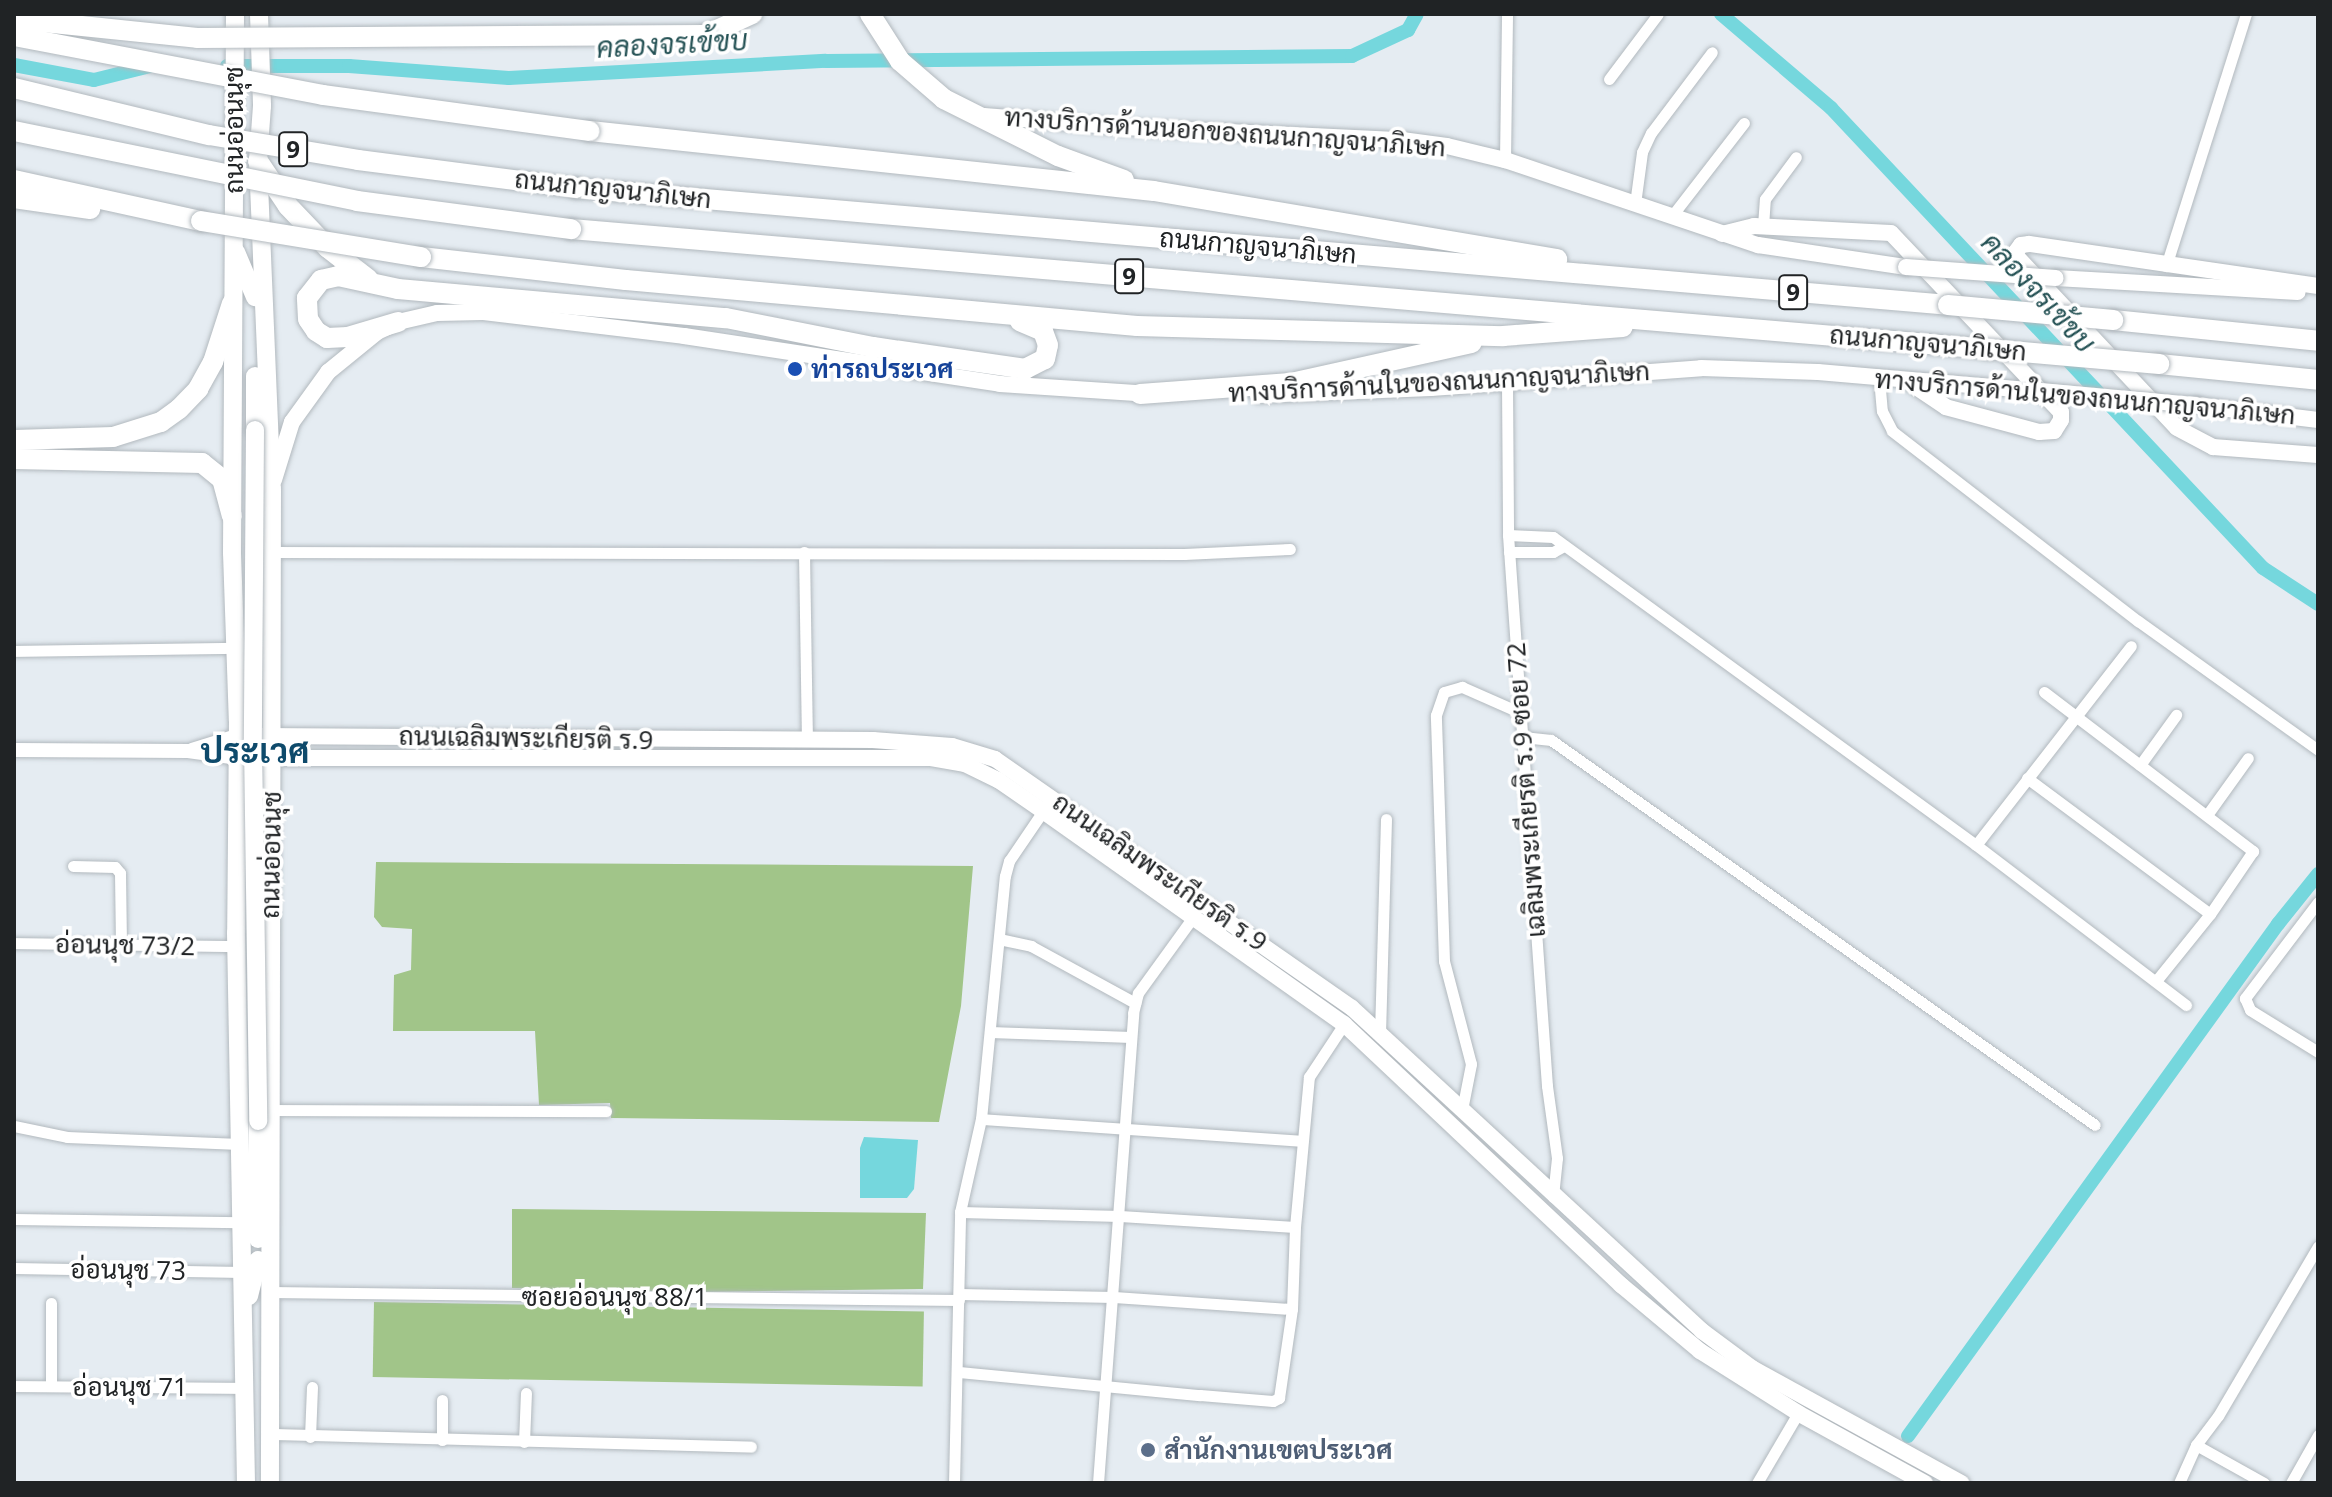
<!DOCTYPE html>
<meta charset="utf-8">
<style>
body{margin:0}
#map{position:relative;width:2332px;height:1497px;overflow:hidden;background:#e5ecf2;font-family:"Open Sans",Sarabun,sans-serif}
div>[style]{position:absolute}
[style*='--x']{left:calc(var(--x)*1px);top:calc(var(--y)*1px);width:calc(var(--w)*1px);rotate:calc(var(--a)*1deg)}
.green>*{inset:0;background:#a1c589;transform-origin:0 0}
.water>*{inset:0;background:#75d7dd}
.canal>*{height:14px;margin:-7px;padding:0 7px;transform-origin:7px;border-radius:7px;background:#75d7dd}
.roads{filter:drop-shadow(0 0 2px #b2b9be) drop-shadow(0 0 2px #b2b9be)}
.minor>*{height:11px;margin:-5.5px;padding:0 5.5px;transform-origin:5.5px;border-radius:5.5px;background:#fff}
.tertiary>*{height:14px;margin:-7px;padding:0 7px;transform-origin:7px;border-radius:7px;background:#fff}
.secondary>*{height:16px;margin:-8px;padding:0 8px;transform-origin:8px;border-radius:8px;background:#fff}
.primary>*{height:18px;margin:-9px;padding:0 9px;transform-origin:9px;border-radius:9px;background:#fff}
.motorway>*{height:20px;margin:-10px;padding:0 10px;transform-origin:10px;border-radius:10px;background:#fff}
.bridges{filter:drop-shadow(0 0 2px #b2b9be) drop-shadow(0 0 2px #b2b9be)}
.secondary-bridge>*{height:16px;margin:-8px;padding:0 8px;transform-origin:8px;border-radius:8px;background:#fff}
.primary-bridge>*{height:18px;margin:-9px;padding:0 9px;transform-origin:9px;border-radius:9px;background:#fff}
.motorway-bridge>*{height:20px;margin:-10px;padding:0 10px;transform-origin:10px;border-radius:10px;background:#fff}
.dots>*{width:22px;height:22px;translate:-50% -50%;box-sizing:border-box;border:4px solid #fff;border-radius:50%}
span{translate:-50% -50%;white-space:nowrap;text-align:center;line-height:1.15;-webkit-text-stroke:7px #fff;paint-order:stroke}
.shield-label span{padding:2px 6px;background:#fff;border:2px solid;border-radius:6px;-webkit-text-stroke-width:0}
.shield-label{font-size:24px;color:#202325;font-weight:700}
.street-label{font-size:26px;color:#202325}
.transit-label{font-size:26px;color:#164399;font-weight:700}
.left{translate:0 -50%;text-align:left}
.service-label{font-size:26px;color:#4e5e75;font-weight:700}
.water-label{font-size:28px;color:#245154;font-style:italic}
.district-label{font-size:34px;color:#0e4a6b;font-weight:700}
.frame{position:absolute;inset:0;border:16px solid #202325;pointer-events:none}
</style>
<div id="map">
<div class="green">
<div style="clip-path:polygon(376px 862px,973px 866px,961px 1006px,939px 1122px,611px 1118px,610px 1103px,539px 1105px,535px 1031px,393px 1031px,394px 975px,411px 970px,412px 929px,382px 927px,374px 917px)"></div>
<div style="clip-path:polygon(512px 1209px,926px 1213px,923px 1289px,694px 1292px,512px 1288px)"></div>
<div style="left:374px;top:1302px;width:550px;height:75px;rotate:1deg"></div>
</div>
<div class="water">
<div style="clip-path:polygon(864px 1137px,918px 1140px,914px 1189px,907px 1198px,860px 1198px,860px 1148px)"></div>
</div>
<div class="canal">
<div style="--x:1721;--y:14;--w:145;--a:40.5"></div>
<div style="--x:1831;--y:108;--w:631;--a:46.8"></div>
<div style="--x:2263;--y:568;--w:66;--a:33.2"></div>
<div style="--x:14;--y:65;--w:81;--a:10.6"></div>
<div style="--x:94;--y:80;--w:58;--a:-14"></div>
<div style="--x:227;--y:66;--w:122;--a:0"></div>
<div style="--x:349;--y:66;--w:160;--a:4.3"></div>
<div style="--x:509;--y:78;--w:317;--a:-3.1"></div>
<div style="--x:826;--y:61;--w:526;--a:-0.54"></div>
<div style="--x:1352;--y:56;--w:62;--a:-24.9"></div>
<div style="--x:1408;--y:30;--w:18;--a:-61"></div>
<div style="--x:1908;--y:1436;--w:632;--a:-54.15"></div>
<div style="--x:2278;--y:924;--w:64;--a:-51.3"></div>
</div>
<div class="roads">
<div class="minor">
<div style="--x:1609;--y:79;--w:81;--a:-53"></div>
<div style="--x:1505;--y:160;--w:146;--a:-89.2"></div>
<div style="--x:1635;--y:204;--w:52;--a:-82.3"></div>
<div style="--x:1642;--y:152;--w:21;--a:-65"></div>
<div style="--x:1651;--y:133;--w:101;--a:-53"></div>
<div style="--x:1671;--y:217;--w:119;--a:-52.2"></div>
<div style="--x:1763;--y:226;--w:27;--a:-86"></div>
<div style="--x:1765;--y:199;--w:52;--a:-53.6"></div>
<div style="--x:2166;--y:266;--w:264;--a:-72.4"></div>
<div style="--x:1879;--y:378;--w:33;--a:85"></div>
<div style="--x:1882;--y:411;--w:22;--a:63"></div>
<div style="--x:1892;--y:431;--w:311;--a:37.7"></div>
<div style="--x:2138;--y:621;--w:221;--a:35.6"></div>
<div style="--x:1507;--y:382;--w:153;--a:89.6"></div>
<div style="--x:1508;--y:535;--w:552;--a:85.95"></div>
<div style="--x:1547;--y:1086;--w:73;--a:82.1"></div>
<div style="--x:1557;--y:1158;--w:39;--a:96"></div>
<div style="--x:1508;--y:535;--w:45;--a:2.5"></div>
<div style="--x:1553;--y:537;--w:523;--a:36.06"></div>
<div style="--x:1976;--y:845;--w:264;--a:37.3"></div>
<div style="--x:269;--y:552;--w:915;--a:0.13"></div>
<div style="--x:1184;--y:554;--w:106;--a:-2.7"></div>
<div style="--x:804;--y:552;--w:188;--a:89.1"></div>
<div style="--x:1509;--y:552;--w:44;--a:0"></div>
<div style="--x:1553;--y:552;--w:13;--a:-29"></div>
<div style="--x:14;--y:651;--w:220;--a:-0.8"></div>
<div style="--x:2044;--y:692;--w:263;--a:37.3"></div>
<div style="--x:2253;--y:851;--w:76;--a:124.3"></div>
<div style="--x:2210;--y:914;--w:86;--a:128.9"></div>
<div style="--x:1523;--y:737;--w:28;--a:6"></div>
<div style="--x:1551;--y:740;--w:666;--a:35.29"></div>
<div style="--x:2140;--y:765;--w:62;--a:-54.2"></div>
<div style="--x:2027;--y:778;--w:228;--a:36.6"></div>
<div style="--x:2207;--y:815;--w:70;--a:-54.3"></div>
<div style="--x:1976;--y:845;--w:252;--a:-52.1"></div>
<div style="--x:73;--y:866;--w:42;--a:1.4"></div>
<div style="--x:115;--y:867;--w:8;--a:50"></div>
<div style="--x:120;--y:873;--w:72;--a:89.2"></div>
<div style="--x:2318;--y:902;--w:121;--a:127.2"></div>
<div style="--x:2245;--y:998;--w:13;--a:67"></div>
<div style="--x:2250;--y:1010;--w:80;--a:31.7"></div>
<div style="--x:999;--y:939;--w:33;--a:12"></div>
<div style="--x:1031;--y:946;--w:119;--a:28.7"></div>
<div style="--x:14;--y:943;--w:223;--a:0.8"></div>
<div style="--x:990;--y:1032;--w:141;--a:2"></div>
<div style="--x:1380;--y:1034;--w:215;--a:-88.4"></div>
<div style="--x:271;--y:1110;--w:335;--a:0.2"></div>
<div style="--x:1462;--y:1110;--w:47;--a:-78.9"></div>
<div style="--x:1471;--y:1064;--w:106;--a:-104.7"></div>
<div style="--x:1444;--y:961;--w:246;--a:-91.9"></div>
<div style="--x:1436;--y:715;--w:24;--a:-71"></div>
<div style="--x:1444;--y:692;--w:19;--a:-16"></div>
<div style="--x:1462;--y:687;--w:64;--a:23.8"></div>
<div style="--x:981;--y:1119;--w:322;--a:3.9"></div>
<div style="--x:14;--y:1126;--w:54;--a:11.7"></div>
<div style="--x:67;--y:1137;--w:173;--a:2.3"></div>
<div style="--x:960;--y:1212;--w:160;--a:1.4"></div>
<div style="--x:1120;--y:1216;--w:175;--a:3.6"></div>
<div style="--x:14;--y:1219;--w:227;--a:0.8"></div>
<div style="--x:14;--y:1268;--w:228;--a:1"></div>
<div style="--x:270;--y:1292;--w:689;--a:0.67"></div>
<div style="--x:959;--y:1294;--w:155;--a:1.1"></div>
<div style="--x:1114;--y:1297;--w:178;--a:3.9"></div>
<div style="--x:51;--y:1303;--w:83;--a:90"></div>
<div style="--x:959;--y:1372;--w:242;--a:5.5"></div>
<div style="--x:1200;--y:1395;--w:73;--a:4.7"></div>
<div style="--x:1273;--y:1401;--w:7;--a:-27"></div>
<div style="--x:1279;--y:1398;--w:90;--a:-81.7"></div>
<div style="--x:1292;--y:1309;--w:82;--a:-87.9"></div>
<div style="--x:1295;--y:1227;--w:151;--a:-84.7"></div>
<div style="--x:1309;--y:1077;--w:64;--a:-56.6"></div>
<div style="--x:14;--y:1386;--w:233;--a:0.5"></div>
<div style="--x:270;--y:1434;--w:481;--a:1.5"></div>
<div style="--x:310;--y:1437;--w:50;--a:-87.7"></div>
<div style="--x:442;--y:1440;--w:40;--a:-90"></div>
<div style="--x:524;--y:1442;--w:49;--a:-87.7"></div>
<div style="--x:2196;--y:1445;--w:78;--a:29.2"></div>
<div style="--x:954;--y:1483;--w:271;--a:-88.7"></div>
<div style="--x:960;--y:1212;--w:95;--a:-77.3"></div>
<div style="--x:981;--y:1119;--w:244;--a:-84.4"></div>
<div style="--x:1005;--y:876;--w:16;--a:-75"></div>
<div style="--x:1009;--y:861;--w:60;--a:-55.8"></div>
<div style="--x:1098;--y:1483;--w:471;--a:-85.7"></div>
<div style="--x:1133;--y:1013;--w:21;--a:-76"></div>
<div style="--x:1138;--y:993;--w:94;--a:-54.1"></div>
<div style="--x:1757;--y:1483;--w:81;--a:-59.6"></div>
<div style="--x:2179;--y:1483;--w:42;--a:-65.9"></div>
<div style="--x:2196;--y:1445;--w:36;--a:-53"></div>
<div style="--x:2218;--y:1416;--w:197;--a:-59.5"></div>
<div style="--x:2291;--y:1483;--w:55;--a:-60.6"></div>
</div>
<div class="tertiary">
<div style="--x:14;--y:750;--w:174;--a:0.3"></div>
<div style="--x:188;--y:751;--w:49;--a:8.1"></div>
<div style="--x:192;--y:750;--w:47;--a:-17.3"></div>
</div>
<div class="secondary">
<div style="--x:984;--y:116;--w:139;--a:4.5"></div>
<div style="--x:1123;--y:127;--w:279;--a:2.7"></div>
<div style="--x:1402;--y:140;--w:45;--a:7.6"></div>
<div style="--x:1447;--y:146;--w:60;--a:13.6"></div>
<div style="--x:1505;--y:160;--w:267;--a:18.6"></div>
<div style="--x:1758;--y:245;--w:150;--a:8.5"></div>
<div style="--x:1722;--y:234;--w:33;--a:-14"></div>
<div style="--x:1754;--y:226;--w:137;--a:2.9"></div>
<div style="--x:1891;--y:233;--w:247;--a:46.5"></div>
<div style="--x:2061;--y:412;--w:8;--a:90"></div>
<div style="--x:2061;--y:420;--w:13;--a:122"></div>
<div style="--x:2054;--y:431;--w:15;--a:176"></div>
<div style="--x:2039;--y:432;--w:96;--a:-165"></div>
<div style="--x:1946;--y:407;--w:47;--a:-146.3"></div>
<div style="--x:2056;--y:278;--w:242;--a:3.3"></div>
<div style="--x:2318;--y:286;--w:292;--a:-171.7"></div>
<div style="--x:2029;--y:244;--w:8;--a:173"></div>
<div style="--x:2021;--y:245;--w:9;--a:126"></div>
<div style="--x:2016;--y:252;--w:5;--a:79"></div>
<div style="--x:2017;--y:257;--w:234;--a:46.9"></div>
<div style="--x:2177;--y:428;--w:41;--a:27.8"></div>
<div style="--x:2213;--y:447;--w:105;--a:4.4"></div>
<div style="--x:1258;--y:395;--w:173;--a:-2.3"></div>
<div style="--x:1431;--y:388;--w:271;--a:-4.2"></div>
<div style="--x:1701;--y:368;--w:117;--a:2"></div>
<div style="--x:1818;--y:372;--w:213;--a:4.9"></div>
<div style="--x:2196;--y:405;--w:123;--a:7"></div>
<div style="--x:274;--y:480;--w:61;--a:-72.8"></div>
<div style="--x:292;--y:422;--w:62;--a:-54.2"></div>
<div style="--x:328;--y:372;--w:63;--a:-39.2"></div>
<div style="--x:377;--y:332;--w:23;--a:-25"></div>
<div style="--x:398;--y:322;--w:40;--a:-13"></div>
<div style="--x:437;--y:313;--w:46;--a:-1.2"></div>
<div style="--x:483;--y:312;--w:202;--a:6.8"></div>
<div style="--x:684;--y:336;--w:320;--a:8.6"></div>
<div style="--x:1000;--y:384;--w:151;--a:3.8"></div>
<div style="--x:259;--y:736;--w:614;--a:0.37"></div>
<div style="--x:873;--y:740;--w:79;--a:4.3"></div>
<div style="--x:952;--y:746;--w:45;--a:16.8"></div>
<div style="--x:995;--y:759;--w:435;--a:34.9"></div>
<div style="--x:1352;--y:1008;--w:476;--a:42.7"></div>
<div style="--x:1702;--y:1331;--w:62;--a:36.5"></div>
<div style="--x:1752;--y:1368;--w:239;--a:28.8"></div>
<div style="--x:260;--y:758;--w:671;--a:0"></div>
<div style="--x:931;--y:758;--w:35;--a:10"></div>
<div style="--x:965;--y:764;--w:37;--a:26"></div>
<div style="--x:998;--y:780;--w:55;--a:34.6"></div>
<div style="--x:1043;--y:811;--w:369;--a:35.3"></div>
<div style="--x:1344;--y:1024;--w:381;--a:43.3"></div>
<div style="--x:1621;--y:1285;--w:103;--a:39.9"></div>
<div style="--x:1700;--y:1351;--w:116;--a:32.3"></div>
<div style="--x:1798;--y:1413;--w:145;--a:28.9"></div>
</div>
<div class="primary">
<div style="--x:235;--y:14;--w:539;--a:90.32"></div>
<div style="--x:232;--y:553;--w:168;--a:88"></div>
<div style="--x:238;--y:721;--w:212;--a:90.5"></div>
<div style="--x:236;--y:933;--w:550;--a:88.96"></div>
<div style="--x:259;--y:14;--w:92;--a:88.1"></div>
<div style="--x:262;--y:106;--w:55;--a:94.2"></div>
<div style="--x:258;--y:161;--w:328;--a:87.6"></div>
<div style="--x:272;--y:489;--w:994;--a:90.12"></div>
<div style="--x:236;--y:252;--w:49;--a:67.1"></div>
<div style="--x:255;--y:376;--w:54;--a:90"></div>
<div style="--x:258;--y:1121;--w:118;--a:90"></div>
<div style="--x:249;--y:1296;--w:37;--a:-76"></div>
</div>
<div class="motorway">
<div style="--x:870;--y:14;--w:56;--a:57.4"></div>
<div style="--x:900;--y:61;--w:58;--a:40.8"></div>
<div style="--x:944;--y:99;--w:127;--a:26.6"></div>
<div style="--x:1058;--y:156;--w:70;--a:20"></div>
<div style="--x:706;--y:35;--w:51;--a:-24.5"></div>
<div style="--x:590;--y:131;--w:567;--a:6.07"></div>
<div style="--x:1154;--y:191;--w:409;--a:9.6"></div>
<div style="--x:258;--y:161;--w:54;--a:56.3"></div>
<div style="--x:288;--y:206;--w:58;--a:46.4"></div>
<div style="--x:328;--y:248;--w:51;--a:37.8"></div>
<div style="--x:14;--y:180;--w:191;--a:12.4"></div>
<div style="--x:576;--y:188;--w:1377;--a:4.87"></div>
<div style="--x:14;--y:198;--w:77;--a:8.2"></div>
<div style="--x:571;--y:229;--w:1422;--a:4.84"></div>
<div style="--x:421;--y:257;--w:206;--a:6.4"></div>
<div style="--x:626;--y:280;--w:513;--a:5.14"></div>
<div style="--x:1137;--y:326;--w:366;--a:1.6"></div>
<div style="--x:1503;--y:336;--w:120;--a:-4.3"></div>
<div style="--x:2113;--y:320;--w:206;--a:5.8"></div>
<div style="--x:398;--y:322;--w:52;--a:163.3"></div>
<div style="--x:348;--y:337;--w:21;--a:177"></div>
<div style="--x:327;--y:338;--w:13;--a:-148"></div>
<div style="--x:316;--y:331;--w:14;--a:-124"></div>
<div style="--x:308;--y:319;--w:21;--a:-93"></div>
<div style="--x:307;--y:298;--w:23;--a:-52"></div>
<div style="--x:321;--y:280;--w:17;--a:-13"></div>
<div style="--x:338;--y:276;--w:61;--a:12.2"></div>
<div style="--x:398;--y:289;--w:329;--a:5.1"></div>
<div style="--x:726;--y:318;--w:150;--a:11.2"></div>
<div style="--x:873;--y:347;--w:154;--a:8.2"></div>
<div style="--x:1025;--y:369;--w:22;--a:-27"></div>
<div style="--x:1045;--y:359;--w:14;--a:-78"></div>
<div style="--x:1048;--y:345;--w:15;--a:-110"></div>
<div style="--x:1043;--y:331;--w:25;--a:-157"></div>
<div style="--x:2159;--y:364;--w:160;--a:5.7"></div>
<div style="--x:1140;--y:394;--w:151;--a:-4.2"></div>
<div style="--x:1291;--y:383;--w:185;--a:-12.5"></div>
<div style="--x:14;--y:440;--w:99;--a:-1.7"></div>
<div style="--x:113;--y:437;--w:50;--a:-17.4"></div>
<div style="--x:161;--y:422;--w:22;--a:-36"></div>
<div style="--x:179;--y:409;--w:28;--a:-46"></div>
<div style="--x:198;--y:389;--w:31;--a:-61"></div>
<div style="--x:213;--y:362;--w:62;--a:-72.1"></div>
<div style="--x:14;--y:459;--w:188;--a:1.2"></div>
<div style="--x:202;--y:463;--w:26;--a:39"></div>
<div style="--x:222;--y:479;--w:38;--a:75"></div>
</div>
</div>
<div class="bridges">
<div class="secondary-bridge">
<div style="--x:1906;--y:267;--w:150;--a:4.2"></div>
<div style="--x:2030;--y:390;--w:167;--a:5.2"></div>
</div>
<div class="primary-bridge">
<div style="--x:255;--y:430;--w:313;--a:90.4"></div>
<div style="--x:253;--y:743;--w:378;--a:89.2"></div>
</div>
<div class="motorway-bridge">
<div style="--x:14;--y:19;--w:184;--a:5.9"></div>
<div style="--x:197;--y:38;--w:509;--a:-0.34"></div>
<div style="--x:14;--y:36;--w:315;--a:10.8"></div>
<div style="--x:323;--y:95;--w:269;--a:7.7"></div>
<div style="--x:14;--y:88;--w:201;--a:13.6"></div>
<div style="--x:209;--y:135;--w:151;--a:9.5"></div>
<div style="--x:358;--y:160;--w:220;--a:7.3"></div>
<div style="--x:14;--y:131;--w:350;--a:11.5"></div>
<div style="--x:357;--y:201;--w:216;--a:7.5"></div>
<div style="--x:201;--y:221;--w:223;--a:9.3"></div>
<div style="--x:1948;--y:305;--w:166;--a:5.2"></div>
<div style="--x:1988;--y:349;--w:172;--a:5"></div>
</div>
</div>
<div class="dots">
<div style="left:795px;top:369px;background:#1a4fb4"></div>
<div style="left:1148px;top:1450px;background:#5c6f8a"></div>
</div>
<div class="shield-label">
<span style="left:293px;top:149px">9</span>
<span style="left:1129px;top:276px">9</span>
<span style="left:1793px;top:292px">9</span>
</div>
<div class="street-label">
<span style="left:234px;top:130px;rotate:-90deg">ถนนอ่อนนุช</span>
<span style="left:1225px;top:132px;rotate:4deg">ทางบริการด้านนอกของถนนกาญจนาภิเษก</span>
<span style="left:613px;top:189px;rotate:6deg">ถนนกาญจนาภิเษก</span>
<span style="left:1258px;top:246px;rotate:5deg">ถนนกาญจนาภิเษก</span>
<span style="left:1928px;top:343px;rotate:5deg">ถนนกาญจนาภิเษก</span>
<span style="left:1439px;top:382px;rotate:-3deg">ทางบริการด้านในของถนนกาญจนาภิเษก</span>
<span style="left:2085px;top:397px;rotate:5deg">ทางบริการด้านในของถนนกาญจนาภิเษก</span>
<span style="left:526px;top:738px;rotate:1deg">ถนนเฉลิมพระเกียรติ ร.9</span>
<span style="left:1526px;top:790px;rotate:-94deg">เฉลิมพระเกียรติ ร.9 ซอย 72</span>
<span style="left:271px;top:855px;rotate:-89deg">ถนนอ่อนนุช</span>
<span style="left:1160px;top:872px;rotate:35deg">ถนนเฉลิมพระเกียรติ ร.9</span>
<span style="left:125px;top:945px;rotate:1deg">อ่อนนุช 73/2</span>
<span style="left:128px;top:1270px;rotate:1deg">อ่อนนุช 73</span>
<span style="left:615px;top:1297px">ซอยอ่อนนุช 88/1</span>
<span style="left:130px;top:1387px">อ่อนนุช 71</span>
</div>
<div class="transit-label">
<span class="left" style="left:811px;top:369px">ท่ารถประเวศ</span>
</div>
<div class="service-label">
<span class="left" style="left:1164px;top:1450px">สำนักงานเขตประเวศ</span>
</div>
<div class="water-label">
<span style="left:672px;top:43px;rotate:-3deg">คลองจรเข้ขบ</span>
<span style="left:2039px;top:292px;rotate:47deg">คลองจรเข้ขบ</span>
</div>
<div class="district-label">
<span style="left:255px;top:751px">ประเวศ</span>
</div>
<div class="frame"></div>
</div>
